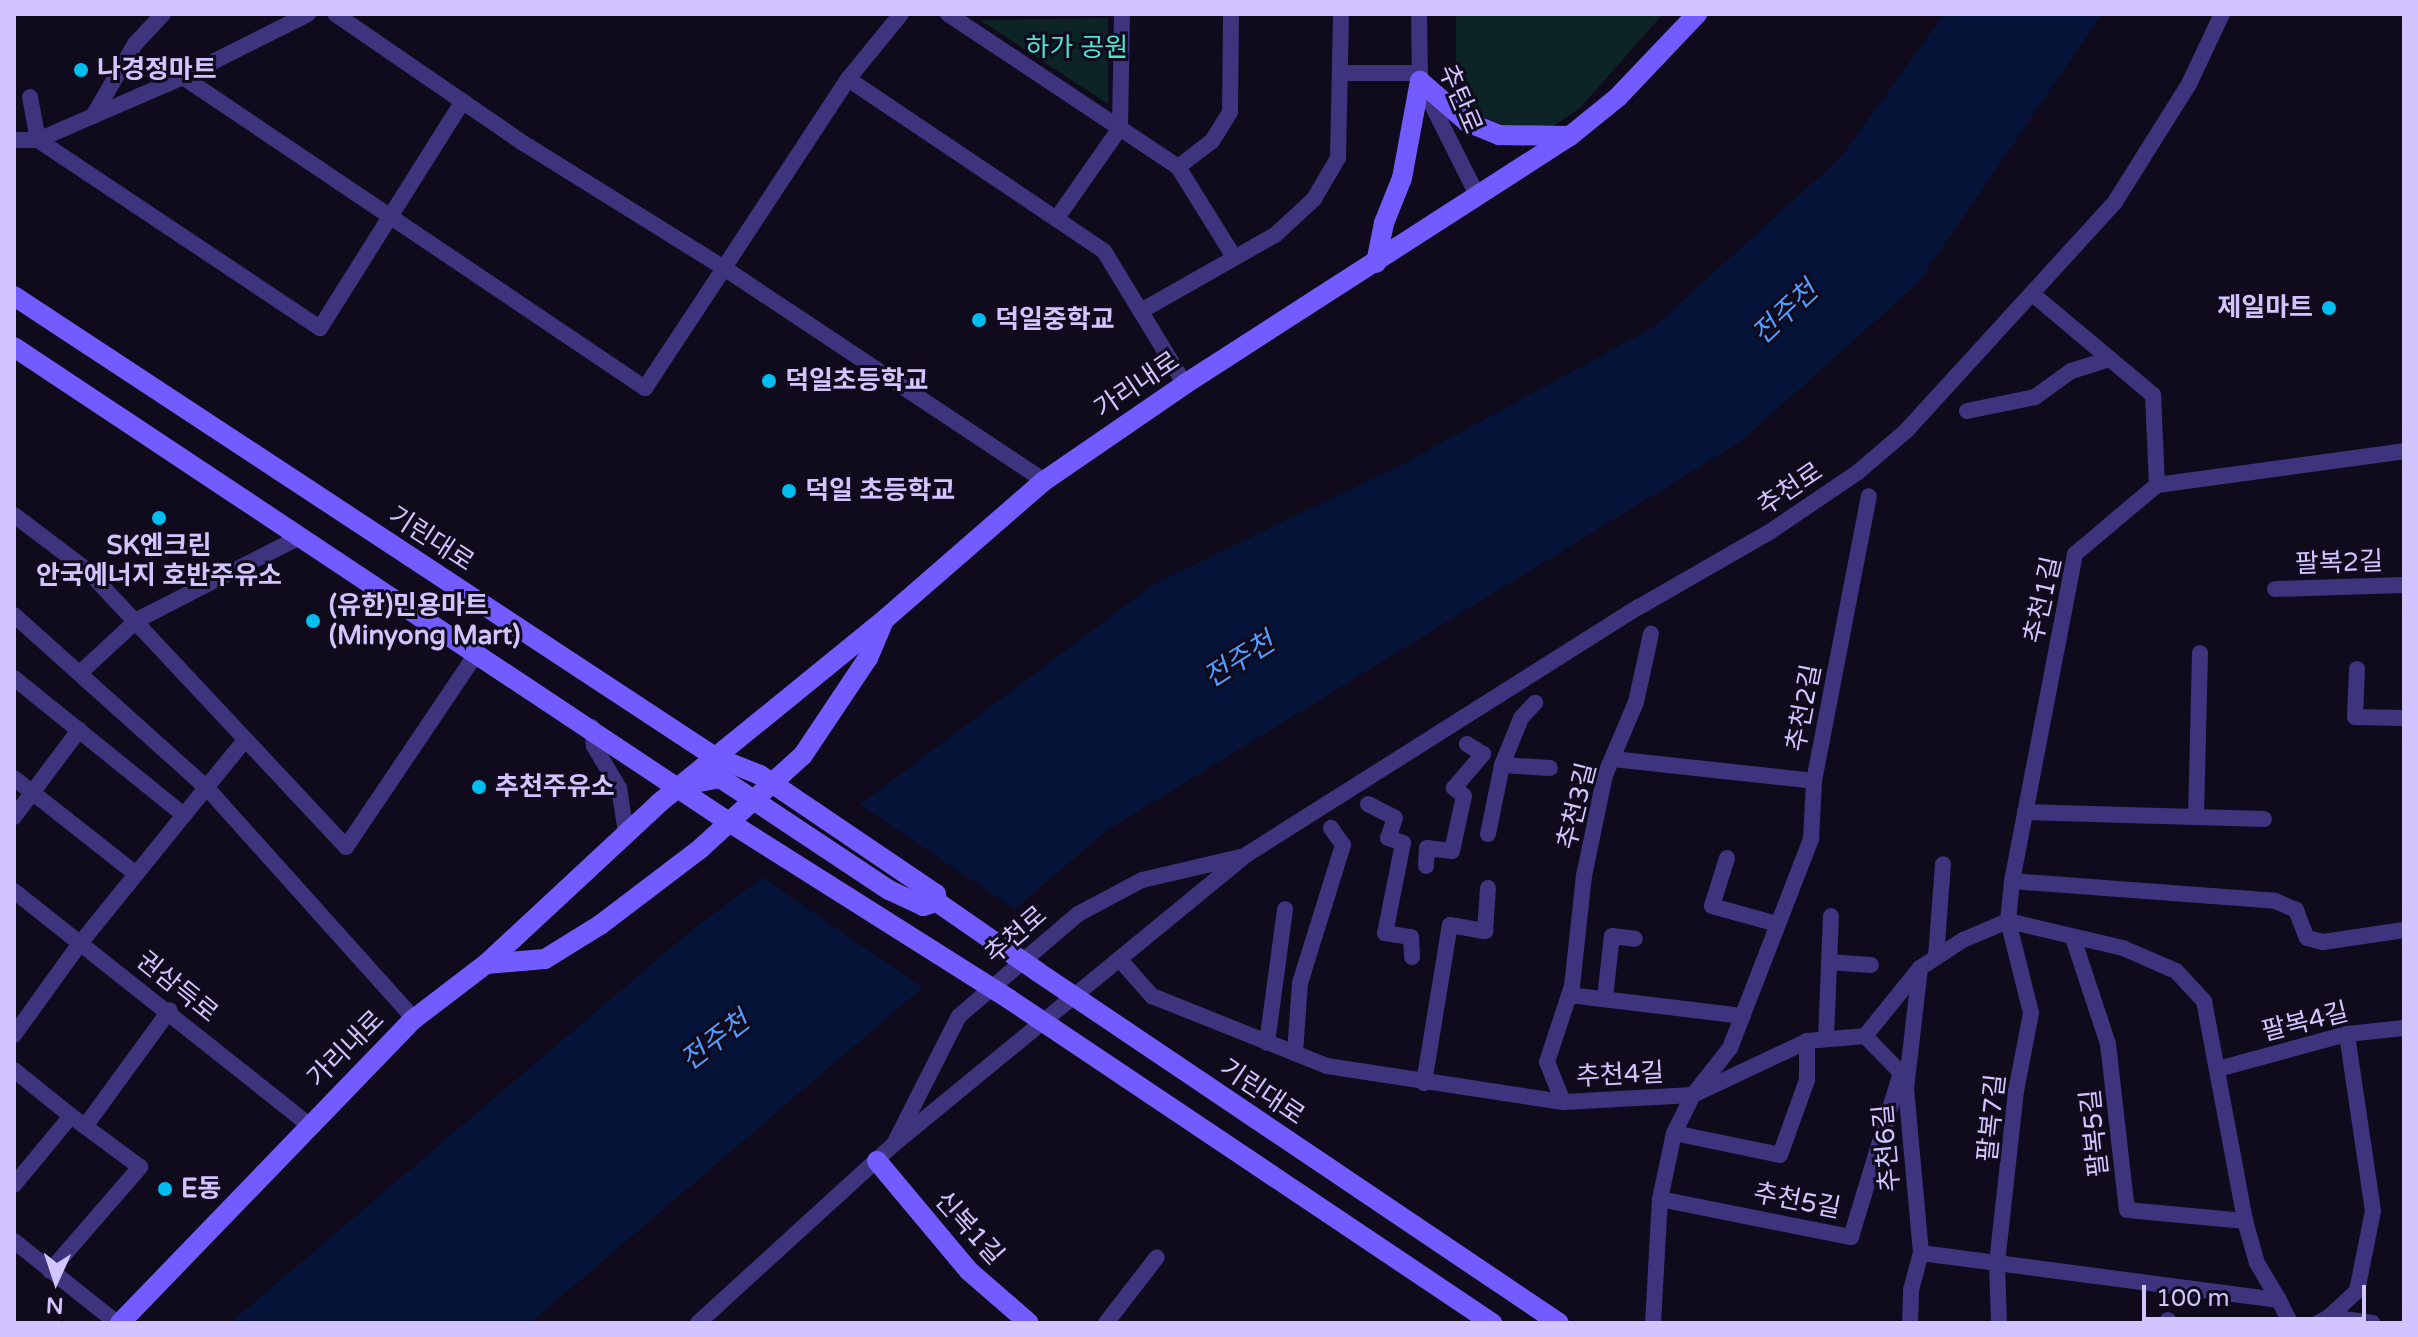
<!DOCTYPE html>
<meta charset="utf-8">
<style>
body{margin:0}
#map{position:relative;width:2418px;height:1337px;overflow:hidden;background:#0f0a1c;font-family:"Varela Round","Noto Sans KR",sans-serif}
div>[style]{position:absolute}
[style*='--x']{left:calc(var(--x)*1px);top:calc(var(--y)*1px);width:calc(var(--w)*1px);rotate:calc(var(--a)*1deg)}
.green>*{inset:0;background:#0d2426}
.water>*{inset:0;background:#061339}
.pier>*{inset:0;background:#0f0a1c}
.street>*{height:16px;margin:-8px;padding:0 8px;transform-origin:8px;border-radius:8px;background:#3e337d}
.secondary>*{height:20px;margin:-10px;padding:0 10px;transform-origin:10px;border-radius:10px;background:#735cff}
.secondary-bridge>*{height:20px;margin:-10px;padding:0 10px;transform-origin:10px;border-radius:10px;background:#735cff}
.dots>*{width:22px;height:22px;translate:-50% -50%;box-sizing:border-box;border:4px solid #0f0a1c;border-radius:50%}
span{translate:-50% -50%;white-space:nowrap;text-align:center;line-height:1.15;-webkit-text-stroke:6px #0f0a1c;paint-order:stroke}
.park-label{font-size:26px;color:#4ee3ce}
.poi-label{font-size:26px;color:#d2c5ff;font-weight:700}
.left{translate:0 -50%;text-align:left}
.right{translate:-100% -50%;text-align:right}
.street-label{font-size:26px;color:#d2c5ff}
.water-label{font-size:28px;color:#539cff;font-style:italic}
.frame{position:absolute;inset:0;border:16px solid #d2c5ff;pointer-events:none}
.north{position:absolute;left:16px;top:1241px;width:80px;height:80px;-webkit-text-stroke:6px #0f0a1c;paint-order:stroke;rotate:183deg;font-size:22px;font-weight:700;line-height:32px;text-align:center;color:#d2c5ff}
.north::after{content:'';display:block;margin:auto;width:28px;height:36px;background:#d2c5ff;clip-path:polygon(50% 0,100% 100%,50% 72%,0 100%)}
.scale{position:absolute;left:2142px;top:1285px;width:224px;height:36px;box-sizing:border-box;border:4px solid #d2c5ff;border-top:0;padding-left:10px;font-size:24px;line-height:28px;white-space:nowrap;color:#d2c5ff;-webkit-text-stroke:6px #0f0a1c;paint-order:stroke}
</style>
<div id="map">
<div class="green">
<div style="clip-path:polygon(1456px 14px,1663px 14px,1580px 108px,1552px 127px,1515px 129px,1477px 115px,1456px 83px)"></div>
<div style="clip-path:polygon(1108px 18px,1108px 104px,980px 20px)"></div>
</div>
<div class="water">
<div style="clip-path:polygon(1944px 14px,2102px 14px,1918px 283px,1740px 442px,1106px 831px,530px 1323px,230px 1323px,692px 930px,1156px 583px,1399px 466px,1654px 327px,1842px 156px)"></div>
</div>
<div class="pier">
<div style="clip-path:polygon(856px 802px,1019px 912px,926px 990px,759px 875px)"></div>
</div>
<div class="street">
<div style="--x:308;--y:14;--w:140;--a:153.3"></div>
<div style="--x:183;--y:77;--w:557;--a:33.95"></div>
<div style="--x:645;--y:388;--w:144;--a:-56.6"></div>
<div style="--x:724;--y:268;--w:237;--a:-148.1"></div>
<div style="--x:523;--y:143;--w:228;--a:-145.5"></div>
<div style="--x:901;--y:14;--w:84;--a:129.2"></div>
<div style="--x:848;--y:79;--w:226;--a:123.3"></div>
<div style="--x:724;--y:268;--w:384;--a:33.6"></div>
<div style="--x:948;--y:14;--w:276;--a:33.6"></div>
<div style="--x:1178;--y:167;--w:106;--a:58.1"></div>
<div style="--x:1419;--y:14;--w:67;--a:89.1"></div>
<div style="--x:1420;--y:81;--w:130;--a:63.4"></div>
<div style="--x:1341;--y:73;--w:78;--a:0"></div>
<div style="--x:848;--y:79;--w:308;--a:33.9"></div>
<div style="--x:1104;--y:251;--w:156;--a:58.7"></div>
<div style="--x:30;--y:97;--w:44;--a:79.5"></div>
<div style="--x:38;--y:140;--w:339;--a:33.7"></div>
<div style="--x:320;--y:328;--w:268;--a:-57.8"></div>
<div style="--x:93;--y:116;--w:98;--a:-23.4"></div>
<div style="--x:14;--y:140;--w:24;--a:0"></div>
<div style="--x:38;--y:140;--w:60;--a:-23.6"></div>
<div style="--x:93;--y:116;--w:83;--a:-59.7"></div>
<div style="--x:135;--y:44;--w:41;--a:-47"></div>
<div style="--x:1178;--y:167;--w:43;--a:-37.4"></div>
<div style="--x:1212;--y:141;--w:34;--a:-58"></div>
<div style="--x:1230;--y:112;--w:98;--a:-89.4"></div>
<div style="--x:1057;--y:218;--w:110;--a:-55"></div>
<div style="--x:1120;--y:128;--w:114;--a:-89"></div>
<div style="--x:1141;--y:311;--w:154;--a:-29.6"></div>
<div style="--x:1275;--y:235;--w:53;--a:-42.7"></div>
<div style="--x:1314;--y:199;--w:48;--a:-59.7"></div>
<div style="--x:1338;--y:158;--w:144;--a:-88.8"></div>
<div style="--x:1967;--y:411;--w:69;--a:-11.6"></div>
<div style="--x:2035;--y:397;--w:44;--a:-35.8"></div>
<div style="--x:2071;--y:371;--w:41;--a:-17.1"></div>
<div style="--x:2157;--y:485;--w:249;--a:-7.8"></div>
<div style="--x:14;--y:515;--w:91;--a:37"></div>
<div style="--x:87;--y:570;--w:379;--a:46.9"></div>
<div style="--x:346;--y:847;--w:236;--a:-56"></div>
<div style="--x:2275;--y:589;--w:129;--a:-1.8"></div>
<div style="--x:14;--y:615;--w:259;--a:41.9"></div>
<div style="--x:207;--y:788;--w:310;--a:48.1"></div>
<div style="--x:2357;--y:669;--w:48;--a:92.4"></div>
<div style="--x:2355;--y:717;--w:49;--a:1.2"></div>
<div style="--x:82;--y:671;--w:75;--a:-42.8"></div>
<div style="--x:137;--y:620;--w:181;--a:-27"></div>
<div style="--x:14;--y:678;--w:218;--a:38.9"></div>
<div style="--x:184;--y:815;--w:164;--a:129"></div>
<div style="--x:81;--y:942;--w:115;--a:125.8"></div>
<div style="--x:592;--y:727;--w:19;--a:84"></div>
<div style="--x:594;--y:746;--w:49;--a:59.2"></div>
<div style="--x:619;--y:788;--w:45;--a:81"></div>
<div style="--x:1613;--y:759;--w:202;--a:6.2"></div>
<div style="--x:1502;--y:765;--w:48;--a:3.6"></div>
<div style="--x:14;--y:778;--w:155;--a:38.2"></div>
<div style="--x:1368;--y:804;--w:30;--a:27"></div>
<div style="--x:1395;--y:818;--w:21;--a:109"></div>
<div style="--x:1388;--y:838;--w:16;--a:18"></div>
<div style="--x:1403;--y:843;--w:92;--a:101.3"></div>
<div style="--x:1385;--y:933;--w:26;--a:9"></div>
<div style="--x:1411;--y:937;--w:20;--a:87"></div>
<div style="--x:2025;--y:812;--w:239;--a:1.7"></div>
<div style="--x:184;--y:815;--w:97;--a:-50.9"></div>
<div style="--x:14;--y:817;--w:109;--a:-53.2"></div>
<div style="--x:2196;--y:817;--w:164;--a:-88.6"></div>
<div style="--x:1488;--y:834;--w:70;--a:-78.5"></div>
<div style="--x:1502;--y:765;--w:51;--a:-68"></div>
<div style="--x:1521;--y:718;--w:21;--a:-47"></div>
<div style="--x:1727;--y:858;--w:50;--a:107.4"></div>
<div style="--x:1712;--y:906;--w:67;--a:15.5"></div>
<div style="--x:1426;--y:866;--w:18;--a:-87"></div>
<div style="--x:1427;--y:848;--w:25;--a:7"></div>
<div style="--x:1452;--y:851;--w:56;--a:-77.7"></div>
<div style="--x:1464;--y:796;--w:13;--a:-141"></div>
<div style="--x:1454;--y:788;--w:45;--a:-49.5"></div>
<div style="--x:1483;--y:754;--w:19;--a:-148"></div>
<div style="--x:2012;--y:881;--w:264;--a:4.3"></div>
<div style="--x:2275;--y:901;--w:23;--a:23"></div>
<div style="--x:2296;--y:910;--w:30;--a:69"></div>
<div style="--x:2307;--y:938;--w:16;--a:14"></div>
<div style="--x:2323;--y:942;--w:82;--a:-8.4"></div>
<div style="--x:14;--y:891;--w:375;--a:38.4"></div>
<div style="--x:2008;--y:921;--w:118;--a:13.2"></div>
<div style="--x:2123;--y:948;--w:58;--a:23.5"></div>
<div style="--x:2176;--y:971;--w:41;--a:47"></div>
<div style="--x:2204;--y:1001;--w:224;--a:79.4"></div>
<div style="--x:2245;--y:1221;--w:44;--a:74.1"></div>
<div style="--x:2257;--y:1263;--w:43;--a:59.3"></div>
<div style="--x:2073;--y:938;--w:112;--a:71.7"></div>
<div style="--x:2108;--y:1044;--w:167;--a:83.5"></div>
<div style="--x:2127;--y:1210;--w:119;--a:5.3"></div>
<div style="--x:1936;--y:957;--w:93;--a:-85.7"></div>
<div style="--x:1121;--y:961;--w:47;--a:48.5"></div>
<div style="--x:1152;--y:996;--w:188;--a:21.8"></div>
<div style="--x:1327;--y:1066;--w:239;--a:8.7"></div>
<div style="--x:1563;--y:1102;--w:130;--a:-3.1"></div>
<div style="--x:1693;--y:1095;--w:126;--a:-25.3"></div>
<div style="--x:1807;--y:1041;--w:58;--a:-4.9"></div>
<div style="--x:1865;--y:1036;--w:87;--a:-51"></div>
<div style="--x:1920;--y:968;--w:51;--a:-33.1"></div>
<div style="--x:1963;--y:940;--w:49;--a:-22.9"></div>
<div style="--x:1829;--y:962;--w:42;--a:4.1"></div>
<div style="--x:1569;--y:995;--w:175;--a:6.9"></div>
<div style="--x:1605;--y:998;--w:62;--a:-83.6"></div>
<div style="--x:1612;--y:936;--w:23;--a:7"></div>
<div style="--x:1865;--y:1036;--w:59;--a:45.7"></div>
<div style="--x:1826;--y:1039;--w:123;--a:-87.7"></div>
<div style="--x:1267;--y:1043;--w:135;--a:-82.3"></div>
<div style="--x:1295;--y:1053;--w:70;--a:-85.9"></div>
<div style="--x:1300;--y:983;--w:145;--a:-72.7"></div>
<div style="--x:1343;--y:845;--w:21;--a:-125"></div>
<div style="--x:2218;--y:1069;--w:134;--a:-15.2"></div>
<div style="--x:2347;--y:1034;--w:57;--a:-6"></div>
<div style="--x:14;--y:1070;--w:73;--a:38.9"></div>
<div style="--x:71;--y:1116;--w:89;--a:129.6"></div>
<div style="--x:1424;--y:1083;--w:160;--a:-80.7"></div>
<div style="--x:1450;--y:925;--w:36;--a:10"></div>
<div style="--x:1485;--y:931;--w:43;--a:-86"></div>
<div style="--x:1563;--y:1102;--w:43;--a:-111.8"></div>
<div style="--x:1547;--y:1062;--w:80;--a:-71.8"></div>
<div style="--x:1572;--y:986;--w:111;--a:-83.8"></div>
<div style="--x:1584;--y:876;--w:103;--a:-78.3"></div>
<div style="--x:1605;--y:775;--w:79;--a:-67"></div>
<div style="--x:1636;--y:702;--w:70;--a:-77.6"></div>
<div style="--x:86;--y:1125;--w:142;--a:-53.9"></div>
<div style="--x:1674;--y:1133;--w:108;--a:11.7"></div>
<div style="--x:1780;--y:1155;--w:80;--a:-70.2"></div>
<div style="--x:1807;--y:1080;--w:39;--a:-90"></div>
<div style="--x:896;--y:1140;--w:139;--a:-63.1"></div>
<div style="--x:959;--y:1016;--w:157;--a:-40.6"></div>
<div style="--x:1078;--y:914;--w:72;--a:-28"></div>
<div style="--x:1142;--y:880;--w:102;--a:-13.1"></div>
<div style="--x:1660;--y:1199;--w:195;--a:11.3"></div>
<div style="--x:1851;--y:1237;--w:172;--a:-73.1"></div>
<div style="--x:14;--y:1241;--w:132;--a:38.5"></div>
<div style="--x:1921;--y:1253;--w:361;--a:7.5"></div>
<div style="--x:2279;--y:1300;--w:25;--a:64"></div>
<div style="--x:50;--y:1271;--w:138;--a:-49.1"></div>
<div style="--x:140;--y:1167;--w:86;--a:-143.5"></div>
<div style="--x:2329;--y:1317;--w:38;--a:-43"></div>
<div style="--x:2357;--y:1291;--w:82;--a:-78.7"></div>
<div style="--x:2373;--y:1211;--w:179;--a:-98.4"></div>
<div style="--x:698;--y:1323;--w:265;--a:-42.4"></div>
<div style="--x:894;--y:1144;--w:455;--a:-39.4"></div>
<div style="--x:1246;--y:855;--w:465;--a:-32.3"></div>
<div style="--x:1639;--y:607;--w:152;--a:-29.9"></div>
<div style="--x:1771;--y:531;--w:105;--a:-34.1"></div>
<div style="--x:1858;--y:472;--w:63;--a:-40.5"></div>
<div style="--x:1906;--y:431;--w:310;--a:-47.6"></div>
<div style="--x:2115;--y:202;--w:139;--a:-57.9"></div>
<div style="--x:2189;--y:84;--w:77;--a:-64.8"></div>
<div style="--x:1106;--y:1323;--w:83;--a:-52.3"></div>
<div style="--x:1653;--y:1323;--w:124;--a:-86.8"></div>
<div style="--x:1660;--y:1199;--w:67;--a:-78"></div>
<div style="--x:1674;--y:1133;--w:42;--a:-63.4"></div>
<div style="--x:1693;--y:1095;--w:60;--a:-51.8"></div>
<div style="--x:1730;--y:1048;--w:224;--a:-68.8"></div>
<div style="--x:1811;--y:839;--w:58;--a:-87"></div>
<div style="--x:1814;--y:781;--w:290;--a:-79.1"></div>
<div style="--x:1910;--y:1323;--w:33;--a:-88"></div>
<div style="--x:1911;--y:1290;--w:38;--a:-75"></div>
<div style="--x:1921;--y:1253;--w:165;--a:-95.2"></div>
<div style="--x:1906;--y:1089;--w:122;--a:-83.4"></div>
<div style="--x:1999;--y:1323;--w:60;--a:-91.9"></div>
<div style="--x:1997;--y:1263;--w:173;--a:-83.7"></div>
<div style="--x:2016;--y:1091;--w:79;--a:-79.1"></div>
<div style="--x:2031;--y:1013;--w:95;--a:-104"></div>
<div style="--x:2008;--y:921;--w:40;--a:-84.3"></div>
<div style="--x:2012;--y:881;--w:333;--a:-79.1"></div>
<div style="--x:2075;--y:554;--w:107;--a:-40.1"></div>
<div style="--x:2157;--y:485;--w:90;--a:-92.5"></div>
<div style="--x:2153;--y:395;--w:154;--a:-140"></div>
<div style="--x:2168;--y:1323;--w:3;--a:-90"></div>
<div style="--x:2318;--y:1323;--w:13;--a:-29"></div>
<div style="--x:2329;--y:1317;--w:44;--a:7.8"></div>
</div>
<div class="secondary">
<div style="--x:1376;--y:263;--w:41;--a:-78.7"></div>
<div style="--x:1384;--y:223;--w:48;--a:-68.2"></div>
<div style="--x:1402;--y:178;--w:99;--a:-79.5"></div>
<div style="--x:1420;--y:81;--w:62;--a:41.1"></div>
<div style="--x:1467;--y:122;--w:35;--a:22"></div>
<div style="--x:1499;--y:135;--w:70;--a:0.8"></div>
<div style="--x:14;--y:296;--w:839;--a:33.33"></div>
<div style="--x:715;--y:757;--w:48;--a:21.8"></div>
<div style="--x:14;--y:347;--w:845;--a:33.61"></div>
<div style="--x:684;--y:785;--w:37;--a:-11"></div>
<div style="--x:720;--y:778;--w:27;--a:33"></div>
<div style="--x:486;--y:964;--w:59;--a:-4.8"></div>
<div style="--x:545;--y:959;--w:65;--a:-31.7"></div>
<div style="--x:600;--y:925;--w:126;--a:-37.2"></div>
<div style="--x:700;--y:849;--w:139;--a:-42.4"></div>
<div style="--x:803;--y:755;--w:117;--a:-56.2"></div>
<div style="--x:868;--y:658;--w:38;--a:-67"></div>
<div style="--x:1038;--y:972;--w:628;--a:33.97"></div>
<div style="--x:1009;--y:999;--w:582;--a:33.85"></div>
<div style="--x:877;--y:1161;--w:143;--a:50.1"></div>
<div style="--x:969;--y:1271;--w:79;--a:40.9"></div>
<div style="--x:120;--y:1323;--w:423;--a:-46"></div>
<div style="--x:414;--y:1019;--w:91;--a:-37.4"></div>
<div style="--x:486;--y:964;--w:236;--a:-42.9"></div>
<div style="--x:659;--y:803;--w:290;--a:-39.1"></div>
<div style="--x:884;--y:620;--w:212;--a:-41"></div>
<div style="--x:1044;--y:481;--w:171;--a:-34.5"></div>
<div style="--x:1185;--y:384;--w:458;--a:-32.8"></div>
<div style="--x:1570;--y:136;--w:62;--a:-39.1"></div>
<div style="--x:1618;--y:97;--w:115;--a:-46.4"></div>
</div>
<div class="secondary-bridge">
<div style="--x:760;--y:775;--w:212;--a:34.1"></div>
<div style="--x:936;--y:894;--w:8;--a:83"></div>
<div style="--x:937;--y:902;--w:123;--a:34.7"></div>
<div style="--x:743;--y:793;--w:175;--a:33.6"></div>
<div style="--x:889;--y:890;--w:38;--a:25"></div>
<div style="--x:923;--y:906;--w:15;--a:-16"></div>
<div style="--x:718;--y:815;--w:344;--a:32.3"></div>
</div>
<div class="dots">
<div style="left:81px;top:70px;background:#00bdf0"></div>
<div style="left:2329px;top:308px;background:#00bdf0"></div>
<div style="left:979px;top:320px;background:#00bdf0"></div>
<div style="left:769px;top:381px;background:#00bdf0"></div>
<div style="left:789px;top:491px;background:#00bdf0"></div>
<div style="left:159px;top:518px;background:#00bdf0"></div>
<div style="left:313px;top:621px;background:#00bdf0"></div>
<div style="left:479px;top:787px;background:#00bdf0"></div>
<div style="left:165px;top:1189px;background:#00bdf0"></div>
</div>
<div class="park-label">
<span style="left:1077px;top:48px">하가 공원</span>
</div>
<div class="poi-label">
<span class="left" style="left:97px;top:70px">나경정마트</span>
<span class="right" style="left:2313px;top:308px">제일마트</span>
<span class="left" style="left:995px;top:320px">덕일중학교</span>
<span class="left" style="left:785px;top:381px">덕일초등학교</span>
<span class="left" style="left:805px;top:491px">덕일 초등학교</span>
<span style="left:159px;top:561px">SK엔크린<br>안국에너지 호반주유소</span>
<span class="left" style="left:329px;top:621px">(유한)민용마트<br>(Minyong Mart)</span>
<span class="left" style="left:495px;top:787px">추천주유소</span>
<span class="left" style="left:181px;top:1189px">E동</span>
</div>
<div class="street-label">
<span style="left:1460px;top:99px;rotate:67deg">추탄로</span>
<span style="left:1137px;top:385px;rotate:-34deg">가리내로</span>
<span style="left:1790px;top:489px;rotate:-34deg">추천로</span>
<span style="left:431px;top:539px;rotate:33deg">기린대로</span>
<span style="left:2339px;top:563px;rotate:-2deg">팔복2길</span>
<span style="left:2043px;top:600px;rotate:-77deg">추천1길</span>
<span style="left:1804px;top:708px;rotate:-79deg">추천2길</span>
<span style="left:1577px;top:806px;rotate:-76deg">추천3길</span>
<span style="left:1016px;top:935px;rotate:-41deg">추천로</span>
<span style="left:177px;top:987px;rotate:39deg">권삼득로</span>
<span style="left:2305px;top:1022px;rotate:-14deg">팔복4길</span>
<span style="left:346px;top:1049px;rotate:-45deg">가리내로</span>
<span style="left:1620px;top:1075px;rotate:-3deg">추천4길</span>
<span style="left:1262px;top:1092px;rotate:34deg">기린대로</span>
<span style="left:1992px;top:1118px;rotate:-84deg">팔복7길</span>
<span style="left:2095px;top:1133px;rotate:-96deg">팔복5길</span>
<span style="left:1887px;top:1148px;rotate:-95deg">추천6길</span>
<span style="left:1797px;top:1201px;rotate:11deg">추천5길</span>
<span style="left:969px;top:1228px;rotate:48deg">신복1길</span>
</div>
<div class="water-label">
<span style="left:1785px;top:313px;rotate:-43deg">전주천</span>
<span style="left:1239px;top:660px;rotate:-32deg">전주천</span>
<span style="left:715px;top:1041px;rotate:-37deg">전주천</span>
</div>
<div class="frame"></div>
<div class="north">N</div>
<div class="scale">100 m</div>
</div>
